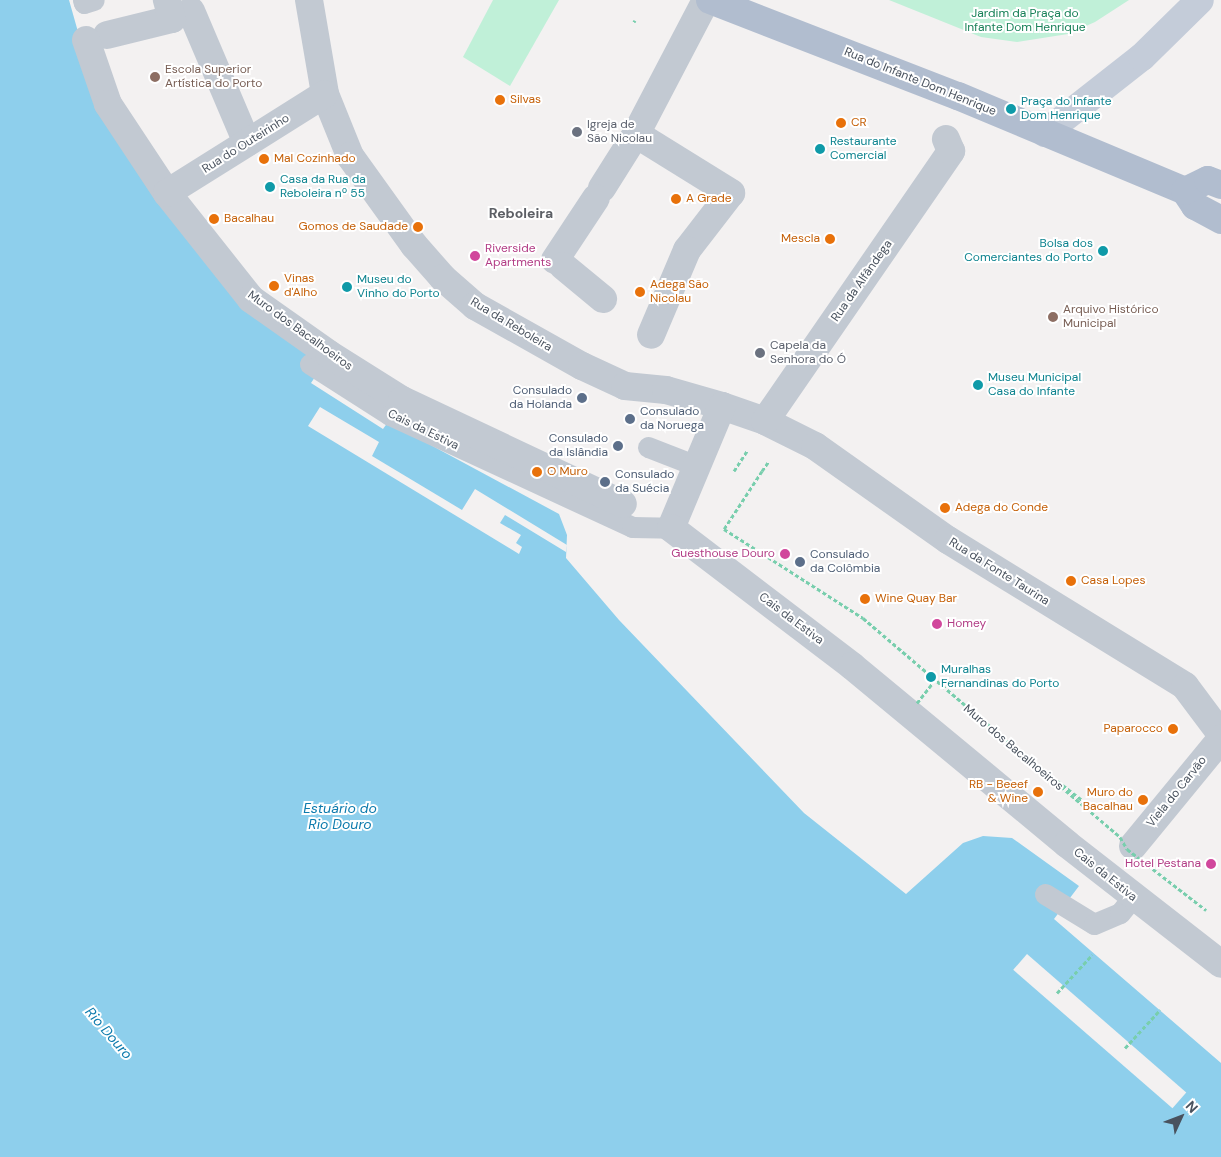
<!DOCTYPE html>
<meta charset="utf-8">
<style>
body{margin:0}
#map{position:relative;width:1221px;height:1157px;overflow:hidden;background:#f3f1f1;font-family:"DM Sans",sans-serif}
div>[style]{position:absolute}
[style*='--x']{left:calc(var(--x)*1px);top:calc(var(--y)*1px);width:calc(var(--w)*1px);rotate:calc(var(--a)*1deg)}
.green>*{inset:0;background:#c0f0d8}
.water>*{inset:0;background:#8ecfec}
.pier>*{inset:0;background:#f3f1f1;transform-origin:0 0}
.path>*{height:3px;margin-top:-1.5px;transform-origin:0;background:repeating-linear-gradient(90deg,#78cead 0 4px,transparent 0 6.5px)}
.service>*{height:21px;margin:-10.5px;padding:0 10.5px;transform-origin:10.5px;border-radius:10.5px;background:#c2c9d2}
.pedestrian>*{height:28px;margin:-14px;padding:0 14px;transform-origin:14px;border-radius:14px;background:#c2c9d2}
.secondary>*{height:28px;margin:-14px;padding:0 14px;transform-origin:14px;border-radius:14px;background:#c4ccd9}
.primary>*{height:28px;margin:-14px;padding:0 14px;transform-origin:14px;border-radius:14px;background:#b1bdcf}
.path-bridge>*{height:3px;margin-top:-1.5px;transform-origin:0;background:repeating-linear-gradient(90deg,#78cead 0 4px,transparent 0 6.5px)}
.dots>*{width:14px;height:14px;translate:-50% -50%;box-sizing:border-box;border:2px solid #fff;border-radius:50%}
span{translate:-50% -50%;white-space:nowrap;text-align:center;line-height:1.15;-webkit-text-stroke:4px #fff;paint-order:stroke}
.park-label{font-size:12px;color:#188158}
.education-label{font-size:12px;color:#785e54}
.left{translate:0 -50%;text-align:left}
.street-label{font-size:12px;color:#49525e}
.food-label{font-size:12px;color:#c56008}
.right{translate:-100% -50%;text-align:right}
.culture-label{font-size:12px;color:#0d838f}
.worship-label{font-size:12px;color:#5b616d}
.hotel-label{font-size:12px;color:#b23c85}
.service-label{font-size:12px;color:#4e5e75}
.neighbourhood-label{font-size:14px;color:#5d6066;font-weight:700}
.water-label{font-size:14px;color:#0d7bad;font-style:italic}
.north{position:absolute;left:1156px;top:1092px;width:50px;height:50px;-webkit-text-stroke:4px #fff;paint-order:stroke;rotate:47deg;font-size:14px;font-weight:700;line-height:20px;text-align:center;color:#49525e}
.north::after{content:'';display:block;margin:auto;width:18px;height:22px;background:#49525e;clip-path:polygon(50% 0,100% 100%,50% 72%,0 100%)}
</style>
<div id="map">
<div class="green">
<div style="clip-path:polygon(493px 0,559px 0,510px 86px,463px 57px)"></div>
<div style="clip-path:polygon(889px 0,1129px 0,1095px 22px,1068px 34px,1017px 42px,981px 37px)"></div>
</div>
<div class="water">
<div style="clip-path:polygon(0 0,69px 0,99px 106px,314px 359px,315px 377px,311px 383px,383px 429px,388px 422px,559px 514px,567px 535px,566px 558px,619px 620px,804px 813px,906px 894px,963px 843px,983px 836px,1012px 838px,1079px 886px,1054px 919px,1221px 1063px,1221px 1157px,0 1157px)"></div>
</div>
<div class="pier">
<div style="clip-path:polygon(320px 407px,379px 442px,372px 456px,462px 510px,475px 489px,567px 545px,566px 552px,505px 515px,500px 523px,521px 535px,516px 543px,522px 547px,519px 554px,308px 426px)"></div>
<div style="left:1027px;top:954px;width:211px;height:21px;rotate:41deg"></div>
</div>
<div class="path">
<div style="--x:634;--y:22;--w:2;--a:-63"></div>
<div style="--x:734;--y:471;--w:24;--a:-57"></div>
<div style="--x:762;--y:471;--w:12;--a:-55"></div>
<div style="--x:1040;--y:771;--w:3;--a:-45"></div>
<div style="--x:1042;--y:769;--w:62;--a:37.8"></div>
<div style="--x:1057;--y:993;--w:52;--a:-47.4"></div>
<div style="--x:1125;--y:1048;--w:52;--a:-47.4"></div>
</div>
<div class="service">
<div style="--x:83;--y:0;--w:3;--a:72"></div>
<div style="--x:84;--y:3;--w:10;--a:-17"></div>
<div style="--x:310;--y:364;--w:95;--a:32.5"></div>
<div style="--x:390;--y:415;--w:267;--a:24.8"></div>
<div style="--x:632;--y:527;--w:39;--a:1"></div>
<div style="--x:648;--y:447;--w:53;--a:21.2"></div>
<div style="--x:1045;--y:894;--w:57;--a:31.5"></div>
<div style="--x:1094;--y:924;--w:28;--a:-23"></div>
<div style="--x:1120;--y:913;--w:21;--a:-51"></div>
</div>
<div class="pedestrian">
<div style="--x:309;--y:0;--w:95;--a:80.3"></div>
<div style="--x:325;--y:94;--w:67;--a:68"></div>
<div style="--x:350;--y:156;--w:110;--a:54.3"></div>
<div style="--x:414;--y:245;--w:44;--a:48.7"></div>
<div style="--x:443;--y:278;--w:43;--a:41.2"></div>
<div style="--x:475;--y:306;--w:123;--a:29.3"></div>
<div style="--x:582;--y:366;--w:47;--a:24.9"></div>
<div style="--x:625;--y:386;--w:41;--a:5.6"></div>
<div style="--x:666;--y:390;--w:58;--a:15.9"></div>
<div style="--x:722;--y:406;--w:46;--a:19.2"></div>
<div style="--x:765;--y:421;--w:56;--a:26.6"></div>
<div style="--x:815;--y:446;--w:163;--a:35.3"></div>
<div style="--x:948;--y:540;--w:278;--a:31.6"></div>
<div style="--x:1185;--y:686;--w:60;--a:53.1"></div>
<div style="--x:191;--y:11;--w:143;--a:67"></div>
<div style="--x:107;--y:35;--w:67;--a:-13.8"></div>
<div style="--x:172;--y:19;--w:20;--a:-105"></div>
<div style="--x:86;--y:40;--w:68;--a:71"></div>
<div style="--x:108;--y:104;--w:107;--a:56.5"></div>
<div style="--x:167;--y:193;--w:135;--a:51.6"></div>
<div style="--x:251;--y:299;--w:95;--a:35.2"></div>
<div style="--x:329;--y:354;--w:86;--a:32.2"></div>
<div style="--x:402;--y:400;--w:244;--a:25.2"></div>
<div style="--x:636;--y:134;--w:112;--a:31.8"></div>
<div style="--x:731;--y:193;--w:72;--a:127.7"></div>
<div style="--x:687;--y:250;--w:92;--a:113"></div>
<div style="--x:602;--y:188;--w:64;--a:-57.8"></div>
<div style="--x:636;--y:134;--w:151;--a:-62.4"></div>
<div style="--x:167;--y:193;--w:186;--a:-32.1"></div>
<div style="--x:555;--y:260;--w:74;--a:-56.5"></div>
<div style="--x:563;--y:266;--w:52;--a:39.5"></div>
<div style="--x:722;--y:406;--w:132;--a:112.7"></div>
<div style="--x:671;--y:528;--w:228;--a:37.3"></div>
<div style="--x:852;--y:666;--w:279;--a:39.6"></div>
<div style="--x:1067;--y:844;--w:195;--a:37.9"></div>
<div style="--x:765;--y:421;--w:328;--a:-55.4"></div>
<div style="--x:951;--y:151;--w:13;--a:-113"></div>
<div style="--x:1133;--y:846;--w:139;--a:-50.6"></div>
</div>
<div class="secondary">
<div style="--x:1045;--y:133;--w:123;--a:-38.1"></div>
<div style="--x:1142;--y:57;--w:81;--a:-44.5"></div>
</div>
<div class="primary">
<div style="--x:710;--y:0;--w:266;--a:21.2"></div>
<div style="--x:958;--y:96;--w:246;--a:22.7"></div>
<div style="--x:1185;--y:191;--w:18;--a:56"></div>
<div style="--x:1195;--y:206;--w:30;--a:28"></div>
<div style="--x:1185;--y:191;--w:25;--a:-26"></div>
<div style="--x:1208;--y:180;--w:14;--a:21"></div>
</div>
<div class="path-bridge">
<div style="--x:762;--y:471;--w:69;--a:123.2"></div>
<div style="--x:724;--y:529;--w:165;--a:32.6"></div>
<div style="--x:863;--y:618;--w:338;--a:40.4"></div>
<div style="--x:1120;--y:837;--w:14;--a:60"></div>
<div style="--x:1127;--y:849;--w:100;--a:37.7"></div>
<div style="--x:917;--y:703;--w:24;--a:-52"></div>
</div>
<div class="dots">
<div style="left:155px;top:77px;background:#8d6e63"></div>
<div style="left:500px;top:100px;background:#e8710a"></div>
<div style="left:1011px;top:109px;background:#0f9aa8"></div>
<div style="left:841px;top:123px;background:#e8710a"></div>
<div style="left:577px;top:132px;background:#6b7280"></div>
<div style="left:820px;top:149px;background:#0f9aa8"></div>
<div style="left:264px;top:159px;background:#e8710a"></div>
<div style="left:270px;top:187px;background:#0f9aa8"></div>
<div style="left:676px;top:199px;background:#e8710a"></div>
<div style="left:214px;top:219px;background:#e8710a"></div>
<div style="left:418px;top:227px;background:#e8710a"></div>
<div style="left:830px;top:239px;background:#e8710a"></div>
<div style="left:1103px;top:251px;background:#0f9aa8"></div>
<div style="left:475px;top:256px;background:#d1479c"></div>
<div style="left:274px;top:286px;background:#e8710a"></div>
<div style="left:347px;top:287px;background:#0f9aa8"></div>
<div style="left:640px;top:292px;background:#e8710a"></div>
<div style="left:1053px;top:317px;background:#8d6e63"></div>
<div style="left:760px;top:353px;background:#6b7280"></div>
<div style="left:978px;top:385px;background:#0f9aa8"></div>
<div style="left:582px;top:398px;background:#5c6f8a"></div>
<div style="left:630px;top:419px;background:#5c6f8a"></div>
<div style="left:618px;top:446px;background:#5c6f8a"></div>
<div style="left:537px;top:472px;background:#e8710a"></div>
<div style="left:605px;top:482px;background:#5c6f8a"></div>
<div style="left:945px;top:508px;background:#e8710a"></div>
<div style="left:785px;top:554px;background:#d1479c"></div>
<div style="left:800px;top:562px;background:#5c6f8a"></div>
<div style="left:1071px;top:581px;background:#e8710a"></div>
<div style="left:865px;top:599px;background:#e8710a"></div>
<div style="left:937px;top:624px;background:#d1479c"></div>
<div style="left:931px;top:677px;background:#0f9aa8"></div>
<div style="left:1173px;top:729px;background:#e8710a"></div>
<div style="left:1038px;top:792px;background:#e8710a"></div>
<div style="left:1143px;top:800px;background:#e8710a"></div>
<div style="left:1211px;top:864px;background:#d1479c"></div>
</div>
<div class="park-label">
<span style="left:1025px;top:21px">Jardim da Praça do<br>Infante Dom Henrique</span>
</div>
<div class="education-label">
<span class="left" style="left:165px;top:77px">Escola Superior<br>Artística do Porto</span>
<span class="left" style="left:1063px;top:317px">Arquivo Histórico<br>Municipal</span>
</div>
<div class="street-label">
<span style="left:920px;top:82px;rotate:22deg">Rua do Infante Dom Henrique</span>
<span style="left:246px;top:144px;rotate:-32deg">Rua do Outeirinho</span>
<span style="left:862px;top:281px;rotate:-55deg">Rua da Alfândega</span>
<span style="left:511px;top:325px;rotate:31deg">Rua da Reboleira</span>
<span style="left:300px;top:331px;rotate:36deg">Muro dos Bacalhoeiros</span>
<span style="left:423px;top:430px;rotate:26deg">Cais da Estiva</span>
<span style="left:999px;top:572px;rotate:32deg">Rua da Fonte Taurina</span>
<span style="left:791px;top:619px;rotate:37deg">Cais da Estiva</span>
<span style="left:1013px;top:748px;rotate:40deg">Muro dos Bacalhoeiros</span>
<span style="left:1177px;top:792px;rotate:-51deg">Viela do Carvão</span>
<span style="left:1105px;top:875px;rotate:39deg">Cais da Estiva</span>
</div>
<div class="food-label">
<span class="left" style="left:510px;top:100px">Silvas</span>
<span class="left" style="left:851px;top:123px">CR</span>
<span class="left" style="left:274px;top:159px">Mal Cozinhado</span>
<span class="left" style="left:686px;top:199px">A Grade</span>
<span class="left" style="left:224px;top:219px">Bacalhau</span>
<span class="right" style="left:408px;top:227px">Gomos de Saudade</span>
<span class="right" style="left:820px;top:239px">Mescla</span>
<span class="left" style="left:284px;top:286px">Vinas<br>d'Alho</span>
<span class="left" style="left:650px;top:292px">Adega São<br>Nicolau</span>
<span class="left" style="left:547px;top:472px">O Muro</span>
<span class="left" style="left:955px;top:508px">Adega do Conde</span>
<span class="left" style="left:1081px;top:581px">Casa Lopes</span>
<span class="left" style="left:875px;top:599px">Wine Quay Bar</span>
<span class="right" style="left:1163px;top:729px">Paparocco</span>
<span class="right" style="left:1028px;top:792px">RB - Beeef<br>&amp; Wine</span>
<span class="right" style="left:1133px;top:800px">Muro do<br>Bacalhau</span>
</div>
<div class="culture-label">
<span class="left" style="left:1021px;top:109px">Praça do Infante<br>Dom Henrique</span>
<span class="left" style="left:830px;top:149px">Restaurante<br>Comercial</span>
<span class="left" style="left:280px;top:187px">Casa da Rua da<br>Reboleira nº 55</span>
<span class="right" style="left:1093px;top:251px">Bolsa dos<br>Comerciantes do Porto</span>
<span class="left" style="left:357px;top:287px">Museu do<br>Vinho do Porto</span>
<span class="left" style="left:988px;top:385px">Museu Municipal<br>Casa do Infante</span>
<span class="left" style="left:941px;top:677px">Muralhas<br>Fernandinas do Porto</span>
</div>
<div class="worship-label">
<span class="left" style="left:587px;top:132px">Igreja de<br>São Nicolau</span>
<span class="left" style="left:770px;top:353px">Capela da<br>Senhora do Ó</span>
</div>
<div class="hotel-label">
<span class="left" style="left:485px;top:256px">Riverside<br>Apartments</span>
<span class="right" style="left:775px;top:554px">Guesthouse Douro</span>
<span class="left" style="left:947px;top:624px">Homey</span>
<span class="right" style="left:1201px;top:864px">Hotel Pestana</span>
</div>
<div class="service-label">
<span class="right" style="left:572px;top:398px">Consulado<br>da Holanda</span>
<span class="left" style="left:640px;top:419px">Consulado<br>da Noruega</span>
<span class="right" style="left:608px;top:446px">Consulado<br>da Islândia</span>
<span class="left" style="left:615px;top:482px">Consulado<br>da Suécia</span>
<span class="left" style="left:810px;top:562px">Consulado<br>da Colômbia</span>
</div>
<div class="neighbourhood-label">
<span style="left:521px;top:213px">Reboleira</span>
</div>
<div class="water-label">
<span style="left:340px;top:816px">Estuário do<br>Rio Douro</span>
<span style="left:109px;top:1033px;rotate:49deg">Rio Douro</span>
</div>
<div class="north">N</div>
</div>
